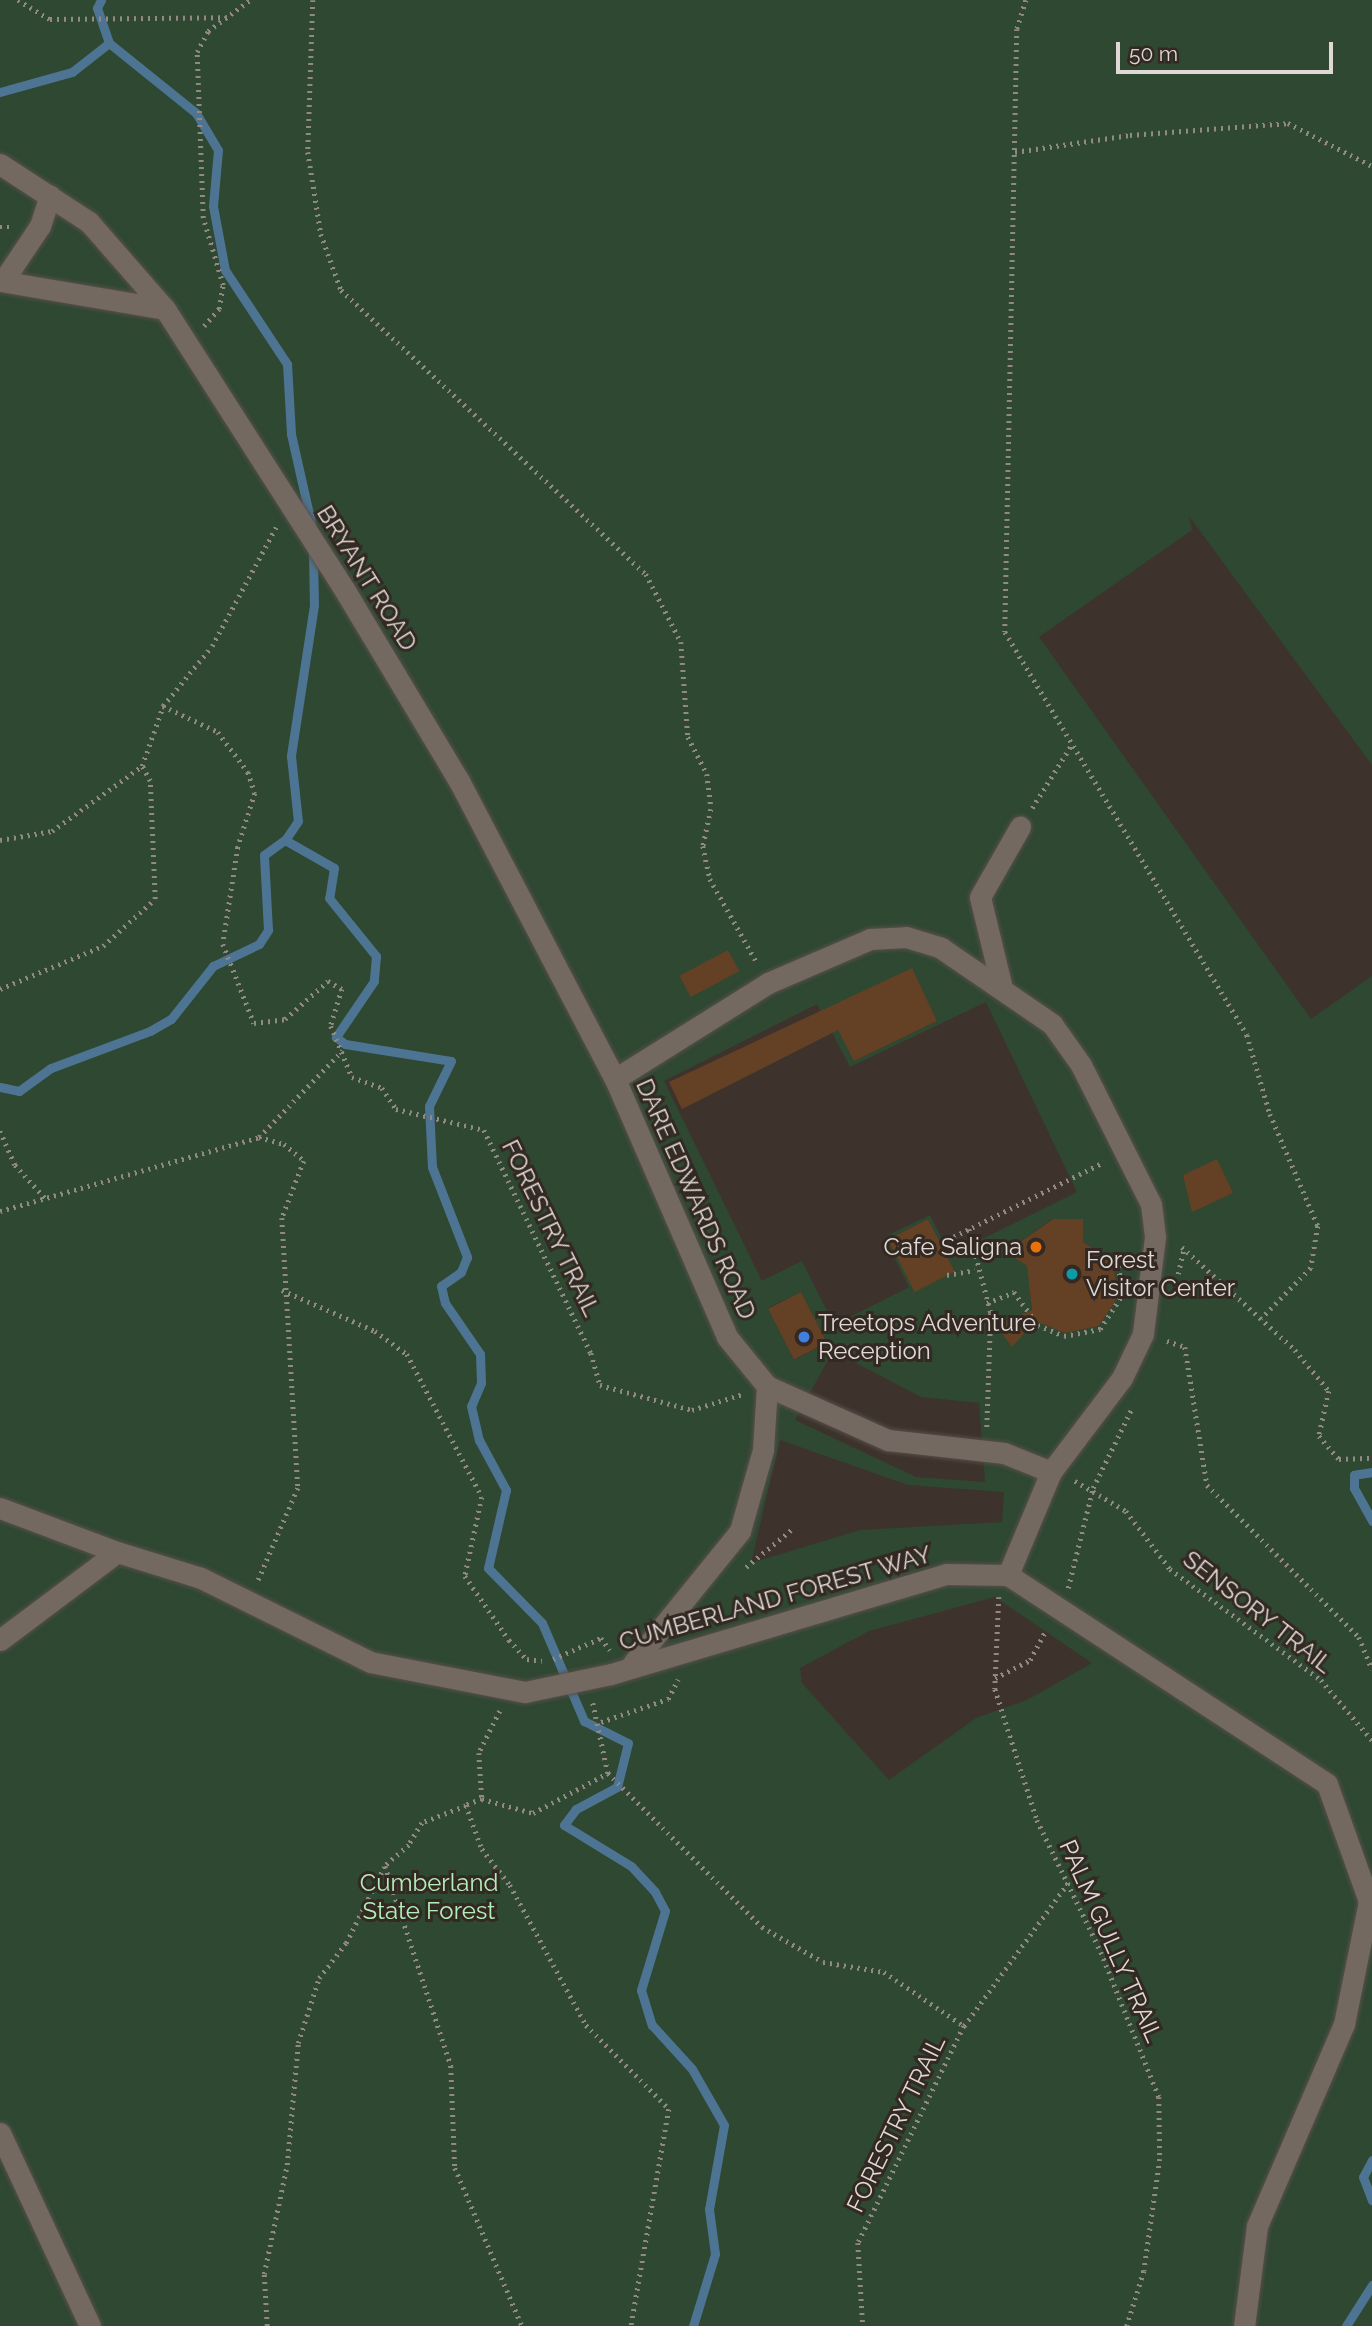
<!DOCTYPE html>
<style>
body{margin:0}
#map{position:relative;width:1372px;height:2326px;overflow:hidden;background:#3d332c;font-family:Raleway,sans-serif}
div>[style]{position:absolute}
[style*='--x']{left:calc(var(--x)*1px);top:calc(var(--y)*1px);width:calc(var(--w)*1px);rotate:calc(var(--a)*1deg)}
.green>*{inset:0;background:#2e4832}
.stream>*{height:9px;margin:-4.5px;padding:0 4.5px;transform-origin:4.5px;border-radius:4.5px;background:#4e7493}
.building>*{inset:0;background:#644124;transform-origin:0 0}
.path>*{height:4.5px;margin-top:-2.25px;transform-origin:0;background:repeating-linear-gradient(90deg,#928984 0 2px,transparent 0 7px)}
.roads{filter:drop-shadow(0 0 2px #584f4a) drop-shadow(0 0 2px #584f4a)}
.minor>*{height:21px;margin:-10.5px;padding:0 10.5px;transform-origin:10.5px;border-radius:10.5px;background:#746961}
.dots>*{width:19px;height:19px;translate:-50% -50%;box-sizing:border-box;border:4px solid #332922;border-radius:50%}
span{translate:-50% -50%;white-space:nowrap;text-align:center;line-height:1.15;-webkit-text-stroke:6px #332922;paint-order:stroke}
.street-label{font-size:24px;color:#dfd8d4}
.poi-label{font-size:24px;color:#dfd8d4}
.right{translate:-100% -50%;text-align:right}
.left{translate:0 -50%;text-align:left}
.park-label{font-size:24px;color:#b2eeb9}
.scale{position:absolute;left:1116px;top:42px;width:217px;height:32px;box-sizing:border-box;border:4px solid #dfd8d4;border-top:0;padding-left:9px;font-size:21px;line-height:24px;white-space:nowrap;color:#dfd8d4;-webkit-text-stroke:5px #332922;paint-order:stroke}
</style>
<div id="map">
<div class="green">
<div style="clip-path:polygon(evenodd,0 0,1372px 0,1372px 765px,1189px 516px,1192px 530px,1039px 637px,1311px 1019px,1372px 976px,1372px 2326px,0 2326px,0 0,912px 969px,937px 1021px,854px 1061px,828px 1008px,912px 969px,0 0,986px 1002px,1077px 1192px,950px 1255px,930px 1215px,884px 1237px,909px 1287px,834px 1325px,802px 1261px,762px 1281px,664px 1081px,817px 1004px,850px 1067px,986px 1002px,0 0,928px 1219px,955px 1272px,889px 1239px,928px 1219px,0 0,1052px 1219px,1083px 1219px,1082px 1243px,1112px 1262px,1118px 1297px,1099px 1326px,1065px 1333px,1040px 1323px,1031px 1308px,1030px 1268px,1006px 1252px,1052px 1219px,0 0,801px 1292px,827px 1343px,794px 1360px,768px 1308px,801px 1292px,0 0,833px 1351px,921px 1397px,979px 1403px,985px 1482px,916px 1477px,795px 1420px,833px 1351px,0 0,780px 1440px,908px 1485px,1004px 1492px,1002px 1522px,860px 1530px,751px 1563px,780px 1440px,0 0,995px 1597px,1092px 1663px,1027px 1700px,976px 1718px,889px 1780px,802px 1683px,800px 1668px,869px 1631px,995px 1597px)"></div>
</div>
<div class="stream">
<div style="--x:101;--y:0;--w:9;--a:117"></div>
<div style="--x:97;--y:8;--w:37;--a:71"></div>
<div style="--x:109;--y:43;--w:112;--a:38.8"></div>
<div style="--x:196;--y:113;--w:43;--a:59.3"></div>
<div style="--x:218;--y:150;--w:56;--a:95.1"></div>
<div style="--x:213;--y:206;--w:65;--a:79.4"></div>
<div style="--x:225;--y:270;--w:113;--a:56.6"></div>
<div style="--x:287;--y:364;--w:70;--a:86.7"></div>
<div style="--x:291;--y:434;--w:100;--a:77.3"></div>
<div style="--x:0;--y:92;--w:75;--a:-15.5"></div>
<div style="--x:72;--y:72;--w:47;--a:-38.1"></div>
<div style="--x:313;--y:550;--w:55;--a:89"></div>
<div style="--x:314;--y:605;--w:153;--a:98.7"></div>
<div style="--x:291;--y:756;--w:65;--a:83.9"></div>
<div style="--x:298;--y:821;--w:23;--a:124"></div>
<div style="--x:285;--y:840;--w:56;--a:29.7"></div>
<div style="--x:334;--y:868;--w:30;--a:99"></div>
<div style="--x:329;--y:898;--w:75;--a:51"></div>
<div style="--x:376;--y:956;--w:25;--a:95"></div>
<div style="--x:374;--y:981;--w:68;--a:124.2"></div>
<div style="--x:336;--y:1037;--w:11;--a:38"></div>
<div style="--x:345;--y:1044;--w:107;--a:9.1"></div>
<div style="--x:451;--y:1061;--w:50;--a:116.1"></div>
<div style="--x:429;--y:1106;--w:61;--a:87.2"></div>
<div style="--x:432;--y:1167;--w:97;--a:68.7"></div>
<div style="--x:467;--y:1257;--w:16;--a:112"></div>
<div style="--x:461;--y:1272;--w:24;--a:145"></div>
<div style="--x:441;--y:1286;--w:17;--a:77"></div>
<div style="--x:445;--y:1303;--w:62;--a:55.5"></div>
<div style="--x:480;--y:1354;--w:29;--a:88"></div>
<div style="--x:481;--y:1383;--w:25;--a:113"></div>
<div style="--x:471;--y:1406;--w:35;--a:77"></div>
<div style="--x:479;--y:1440;--w:57;--a:61.6"></div>
<div style="--x:506;--y:1490;--w:80;--a:103"></div>
<div style="--x:488;--y:1568;--w:77;--a:45.5"></div>
<div style="--x:542;--y:1623;--w:107;--a:66.8"></div>
<div style="--x:584;--y:1721;--w:49;--a:26.6"></div>
<div style="--x:628;--y:1743;--w:45;--a:104"></div>
<div style="--x:617;--y:1787;--w:47;--a:151.8"></div>
<div style="--x:576;--y:1809;--w:20;--a:127"></div>
<div style="--x:564;--y:1825;--w:79;--a:31.5"></div>
<div style="--x:631;--y:1866;--w:35;--a:47"></div>
<div style="--x:655;--y:1892;--w:21;--a:62"></div>
<div style="--x:665;--y:1911;--w:83;--a:106.9"></div>
<div style="--x:641;--y:1990;--w:37;--a:73"></div>
<div style="--x:652;--y:2025;--w:59;--a:47.7"></div>
<div style="--x:692;--y:2069;--w:64;--a:60.3"></div>
<div style="--x:724;--y:2125;--w:85;--a:100.1"></div>
<div style="--x:709;--y:2209;--w:45;--a:82.4"></div>
<div style="--x:715;--y:2254;--w:75;--a:107"></div>
<div style="--x:0;--y:1087;--w:19;--a:12"></div>
<div style="--x:19;--y:1091;--w:39;--a:-36"></div>
<div style="--x:51;--y:1068;--w:106;--a:-20.5"></div>
<div style="--x:150;--y:1031;--w:24;--a:-30"></div>
<div style="--x:171;--y:1019;--w:68;--a:-51.6"></div>
<div style="--x:213;--y:966;--w:51;--a:-25.6"></div>
<div style="--x:259;--y:944;--w:17;--a:-57"></div>
<div style="--x:268;--y:930;--w:75;--a:-93.1"></div>
<div style="--x:264;--y:855;--w:26;--a:-36"></div>
<div style="--x:1372;--y:1472;--w:18;--a:171"></div>
<div style="--x:1354;--y:1475;--w:13;--a:90"></div>
<div style="--x:1354;--y:1488;--w:38;--a:61"></div>
<div style="--x:1372;--y:2160;--w:19;--a:118"></div>
<div style="--x:1363;--y:2177;--w:25;--a:69"></div>
<div style="--x:1346;--y:2326;--w:49;--a:-57.6"></div>
</div>
<div class="building">
<div style="left:728px;top:950px;width:24px;height:55px;rotate:62deg"></div>
<div style="clip-path:polygon(912px 968px,937px 1021px,854px 1061px,838px 1030px,682px 1109px,669px 1082px)"></div>
<div style="clip-path:polygon(1217px 1159px,1233px 1193px,1192px 1212px,1183px 1175px)"></div>
<div style="left:928px;top:1219px;width:59px;height:45px;rotate:63deg"></div>
<div style="clip-path:polygon(1053px 1219px,1083px 1219px,1083px 1242px,1112px 1262px,1119px 1295px,1099px 1326px,1065px 1333px,1035px 1321px,1012px 1347px,996px 1325px,1032px 1310px,1027px 1266px,1006px 1252px)"></div>
<div style="left:801px;top:1292px;width:57px;height:37px;rotate:63deg"></div>
</div>
<div class="path">
<div style="--x:18;--y:0;--w:37;--a:31"></div>
<div style="--x:50;--y:19;--w:177;--a:-0.6"></div>
<div style="--x:313;--y:0;--w:152;--a:91.9"></div>
<div style="--x:308;--y:152;--w:83;--a:81"></div>
<div style="--x:321;--y:234;--w:59;--a:70.3"></div>
<div style="--x:341;--y:290;--w:417;--a:43"></div>
<div style="--x:646;--y:574;--w:76;--a:62.8"></div>
<div style="--x:681;--y:642;--w:95;--a:85.8"></div>
<div style="--x:688;--y:737;--w:42;--a:62.8"></div>
<div style="--x:707;--y:774;--w:35;--a:83"></div>
<div style="--x:711;--y:809;--w:38;--a:102"></div>
<div style="--x:703;--y:846;--w:34;--a:78"></div>
<div style="--x:710;--y:879;--w:94;--a:60.7"></div>
<div style="--x:1026;--y:0;--w:30;--a:107"></div>
<div style="--x:1017;--y:29;--w:603;--a:91.14"></div>
<div style="--x:1005;--y:632;--w:470;--a:59"></div>
<div style="--x:1247;--y:1035;--w:82;--a:73.8"></div>
<div style="--x:1270;--y:1114;--w:122;--a:66.8"></div>
<div style="--x:1318;--y:1226;--w:43;--a:99.5"></div>
<div style="--x:1311;--y:1268;--w:71;--a:134.4"></div>
<div style="--x:1015;--y:152;--w:116;--a:-8.4"></div>
<div style="--x:1130;--y:135;--w:158;--a:-4.3"></div>
<div style="--x:1288;--y:123;--w:94;--a:27.1"></div>
<div style="--x:0;--y:227;--w:11;--a:0"></div>
<div style="--x:204;--y:326;--w:23;--a:-49"></div>
<div style="--x:219;--y:309;--w:24;--a:-81"></div>
<div style="--x:223;--y:285;--w:70;--a:-106.6"></div>
<div style="--x:203;--y:218;--w:166;--a:-92.1"></div>
<div style="--x:197;--y:52;--w:24;--a:-62"></div>
<div style="--x:208;--y:31;--w:52;--a:-36.4"></div>
<div style="--x:163;--y:706;--w:61;--a:25.3"></div>
<div style="--x:218;--y:732;--w:50;--a:53.1"></div>
<div style="--x:248;--y:772;--w:22;--a:72"></div>
<div style="--x:255;--y:793;--w:57;--a:107.5"></div>
<div style="--x:238;--y:847;--w:98;--a:98.8"></div>
<div style="--x:223;--y:944;--w:85;--a:68.6"></div>
<div style="--x:254;--y:1023;--w:31;--a:-7"></div>
<div style="--x:285;--y:1019;--w:57;--a:-41.5"></div>
<div style="--x:328;--y:981;--w:16;--a:30"></div>
<div style="--x:342;--y:989;--w:39;--a:107"></div>
<div style="--x:331;--y:1026;--w:55;--a:67.6"></div>
<div style="--x:352;--y:1077;--w:32;--a:20"></div>
<div style="--x:382;--y:1088;--w:25;--a:56"></div>
<div style="--x:396;--y:1109;--w:90;--a:13.4"></div>
<div style="--x:484;--y:1130;--w:247;--a:64.4"></div>
<div style="--x:591;--y:1353;--w:33;--a:74"></div>
<div style="--x:600;--y:1385;--w:95;--a:15.2"></div>
<div style="--x:692;--y:1410;--w:53;--a:-17.4"></div>
<div style="--x:1032;--y:808;--w:75;--a:-58"></div>
<div style="--x:0;--y:840;--w:53;--a:-9.8"></div>
<div style="--x:52;--y:831;--w:111;--a:-35.8"></div>
<div style="--x:142;--y:766;--w:64;--a:-70.7"></div>
<div style="--x:163;--y:706;--w:77;--a:-50.8"></div>
<div style="--x:212;--y:646;--w:135;--a:-61.7"></div>
<div style="--x:0;--y:989;--w:112;--a:-22.7"></div>
<div style="--x:103;--y:946;--w:70;--a:-42.1"></div>
<div style="--x:155;--y:899;--w:118;--a:-92.4"></div>
<div style="--x:150;--y:781;--w:17;--a:-118"></div>
<div style="--x:0;--y:1131;--w:37;--a:66"></div>
<div style="--x:15;--y:1165;--w:46;--a:47.6"></div>
<div style="--x:259;--y:1137;--w:120;--a:-46"></div>
<div style="--x:0;--y:1211;--w:269;--a:-15.9"></div>
<div style="--x:259;--y:1137;--w:26;--a:16"></div>
<div style="--x:284;--y:1144;--w:26;--a:40"></div>
<div style="--x:304;--y:1161;--w:61;--a:111.1"></div>
<div style="--x:282;--y:1218;--w:270;--a:86.6"></div>
<div style="--x:298;--y:1488;--w:101;--a:113.3"></div>
<div style="--x:969;--y:1229;--w:87;--a:75.3"></div>
<div style="--x:991;--y:1313;--w:115;--a:92"></div>
<div style="--x:941;--y:1243;--w:182;--a:-26.4"></div>
<div style="--x:1182;--y:1247;--w:153;--a:42.3"></div>
<div style="--x:1295;--y:1350;--w:53;--a:50.3"></div>
<div style="--x:1329;--y:1391;--w:46;--a:102.5"></div>
<div style="--x:1319;--y:1436;--w:30;--a:49"></div>
<div style="--x:1339;--y:1459;--w:33;--a:-2"></div>
<div style="--x:1178;--y:1274;--w:27;--a:-77"></div>
<div style="--x:947;--y:1275;--w:28;--a:-10"></div>
<div style="--x:1122;--y:1289;--w:23;--a:-100"></div>
<div style="--x:1118;--y:1266;--w:10;--a:-29"></div>
<div style="--x:282;--y:1290;--w:102;--a:23.8"></div>
<div style="--x:375;--y:1331;--w:39;--a:36"></div>
<div style="--x:407;--y:1354;--w:161;--a:62.3"></div>
<div style="--x:482;--y:1497;--w:81;--a:102.1"></div>
<div style="--x:465;--y:1576;--w:78;--a:55.5"></div>
<div style="--x:509;--y:1640;--w:26;--a:47"></div>
<div style="--x:527;--y:1659;--w:15;--a:8"></div>
<div style="--x:987;--y:1303;--w:29;--a:-22"></div>
<div style="--x:1014;--y:1292;--w:41;--a:54"></div>
<div style="--x:1038;--y:1325;--w:28;--a:23"></div>
<div style="--x:1064;--y:1336;--w:37;--a:-11"></div>
<div style="--x:1100;--y:1329;--w:38;--a:-57"></div>
<div style="--x:1167;--y:1341;--w:19;--a:18"></div>
<div style="--x:1185;--y:1347;--w:140;--a:80.9"></div>
<div style="--x:1207;--y:1485;--w:215;--a:45"></div>
<div style="--x:1359;--y:1637;--w:35;--a:68"></div>
<div style="--x:1075;--y:1481;--w:59;--a:30.5"></div>
<div style="--x:1126;--y:1511;--w:73;--a:52.8"></div>
<div style="--x:1170;--y:1569;--w:187;--a:36.3"></div>
<div style="--x:1321;--y:1680;--w:79;--a:49.6"></div>
<div style="--x:746;--y:1567;--w:58;--a:-39.4"></div>
<div style="--x:1068;--y:1588;--w:103;--a:-76"></div>
<div style="--x:1093;--y:1488;--w:87;--a:-64"></div>
<div style="--x:999;--y:1597;--w:92;--a:92.5"></div>
<div style="--x:995;--y:1689;--w:138;--a:72.2"></div>
<div style="--x:1037;--y:1820;--w:147;--a:64.1"></div>
<div style="--x:1101;--y:1952;--w:156;--a:68.2"></div>
<div style="--x:1159;--y:2097;--w:62;--a:89.1"></div>
<div style="--x:1160;--y:2159;--w:113;--a:98.1"></div>
<div style="--x:1144;--y:2271;--w:58;--a:107.2"></div>
<div style="--x:553;--y:1659;--w:52;--a:-23.6"></div>
<div style="--x:601;--y:1638;--w:15;--a:53"></div>
<div style="--x:995;--y:1678;--w:39;--a:-27"></div>
<div style="--x:1030;--y:1660;--w:34;--a:-62"></div>
<div style="--x:593;--y:1703;--w:72;--a:77.9"></div>
<div style="--x:608;--y:1773;--w:218;--a:45"></div>
<div style="--x:762;--y:1927;--w:70;--a:29.8"></div>
<div style="--x:823;--y:1962;--w:62;--a:9.3"></div>
<div style="--x:884;--y:1972;--w:97;--a:34"></div>
<div style="--x:964;--y:2026;--w:242;--a:116"></div>
<div style="--x:858;--y:2243;--w:83;--a:86.6"></div>
<div style="--x:500;--y:1711;--w:47;--a:116.6"></div>
<div style="--x:479;--y:1753;--w:46;--a:86.3"></div>
<div style="--x:482;--y:1799;--w:17;--a:159"></div>
<div style="--x:466;--y:1805;--w:47;--a:70"></div>
<div style="--x:482;--y:1849;--w:46;--a:52.1"></div>
<div style="--x:510;--y:1885;--w:159;--a:61.5"></div>
<div style="--x:586;--y:2025;--w:118;--a:45.3"></div>
<div style="--x:669;--y:2109;--w:220;--a:99.9"></div>
<div style="--x:601;--y:1722;--w:71;--a:-18.9"></div>
<div style="--x:668;--y:1699;--w:22;--a:-63"></div>
<div style="--x:482;--y:1799;--w:53;--a:15.4"></div>
<div style="--x:533;--y:1813;--w:85;--a:-28.1"></div>
<div style="--x:466;--y:1806;--w:47;--a:158.9"></div>
<div style="--x:422;--y:1823;--w:26;--a:121"></div>
<div style="--x:409;--y:1845;--w:32;--a:139"></div>
<div style="--x:385;--y:1866;--w:211;--a:71.7"></div>
<div style="--x:451;--y:2066;--w:102;--a:87.8"></div>
<div style="--x:455;--y:2168;--w:172;--a:67"></div>
<div style="--x:964;--y:2026;--w:177;--a:-54"></div>
<div style="--x:267;--y:2326;--w:52;--a:-93.3"></div>
<div style="--x:264;--y:2274;--w:111;--a:-78.1"></div>
<div style="--x:287;--y:2165;--w:122;--a:-84.8"></div>
<div style="--x:298;--y:2043;--w:68;--a:-72.1"></div>
<div style="--x:319;--y:1978;--w:44;--a:-52.4"></div>
<div style="--x:346;--y:1943;--w:85;--a:-63.4"></div>
</div>
<div class="roads">
<div class="minor">
<div style="--x:0;--y:164;--w:106;--a:33.1"></div>
<div style="--x:89;--y:222;--w:116;--a:48.9"></div>
<div style="--x:165;--y:309;--w:332;--a:57.4"></div>
<div style="--x:344;--y:589;--w:224;--a:59.1"></div>
<div style="--x:459;--y:781;--w:336;--a:62.4"></div>
<div style="--x:615;--y:1079;--w:281;--a:66.5"></div>
<div style="--x:727;--y:1337;--w:63;--a:50.8"></div>
<div style="--x:767;--y:1386;--w:64;--a:93.6"></div>
<div style="--x:763;--y:1450;--w:84;--a:105.9"></div>
<div style="--x:740;--y:1531;--w:170;--a:129"></div>
<div style="--x:0;--y:281;--w:167;--a:9.6"></div>
<div style="--x:3;--y:281;--w:66;--a:-56.1"></div>
<div style="--x:40;--y:226;--w:32;--a:-72"></div>
<div style="--x:1001;--y:984;--w:89;--a:-103.6"></div>
<div style="--x:980;--y:897;--w:81;--a:-60.3"></div>
<div style="--x:615;--y:1079;--w:181;--a:-32.1"></div>
<div style="--x:768;--y:983;--w:111;--a:-23.3"></div>
<div style="--x:870;--y:939;--w:36;--a:-3"></div>
<div style="--x:906;--y:937;--w:37;--a:17"></div>
<div style="--x:941;--y:948;--w:135;--a:34.4"></div>
<div style="--x:1052;--y:1024;--w:50;--a:54.7"></div>
<div style="--x:1081;--y:1065;--w:156;--a:63.3"></div>
<div style="--x:1151;--y:1204;--w:33;--a:83"></div>
<div style="--x:1155;--y:1237;--w:98;--a:97.1"></div>
<div style="--x:1143;--y:1334;--w:49;--a:115.5"></div>
<div style="--x:1122;--y:1378;--w:118;--a:127.1"></div>
<div style="--x:1051;--y:1472;--w:112;--a:112.7"></div>
<div style="--x:767;--y:1386;--w:133;--a:24.1"></div>
<div style="--x:888;--y:1440;--w:117;--a:6.4"></div>
<div style="--x:1004;--y:1453;--w:51;--a:22"></div>
<div style="--x:0;--y:1508;--w:125;--a:20.6"></div>
<div style="--x:0;--y:1640;--w:146;--a:-36.9"></div>
<div style="--x:117;--y:1552;--w:88;--a:17.2"></div>
<div style="--x:201;--y:1578;--w:189;--a:26.4"></div>
<div style="--x:370;--y:1662;--w:158;--a:11"></div>
<div style="--x:525;--y:1692;--w:88;--a:-11.8"></div>
<div style="--x:611;--y:1674;--w:350;--a:-16.6"></div>
<div style="--x:946;--y:1574;--w:62;--a:0.9"></div>
<div style="--x:1008;--y:1575;--w:381;--a:33.2"></div>
<div style="--x:1327;--y:1784;--w:124;--a:70.3"></div>
<div style="--x:1369;--y:1901;--w:126;--a:101.5"></div>
<div style="--x:1344;--y:2024;--w:220;--a:113.3"></div>
<div style="--x:1257;--y:2226;--w:101;--a:97.4"></div>
<div style="--x:0;--y:2133;--w:213;--a:65"></div>
</div>
</div>
<div class="dots">
<div style="left:1036px;top:1247px;background:#e8710a"></div>
<div style="left:1072px;top:1274px;background:#0f9aa8"></div>
<div style="left:804px;top:1337px;background:#3f7fe0"></div>
</div>
<div class="street-label">
<span style="left:367px;top:578px;rotate:58deg">BRYANT ROAD</span>
<span style="left:696px;top:1199px;rotate:66deg">DARE EDWARDS ROAD</span>
<span style="left:551px;top:1228px;rotate:64deg">FORESTRY TRAIL</span>
<span style="left:775px;top:1598px;rotate:-16deg">CUMBERLAND FOREST WAY</span>
<span style="left:1258px;top:1612px;rotate:38deg">SENSORY TRAIL</span>
<span style="left:1111px;top:1941px;rotate:66deg">PALM GULLY TRAIL</span>
<span style="left:896px;top:2124px;rotate:-64deg">FORESTRY TRAIL</span>
</div>
<div class="poi-label">
<span class="right" style="left:1022px;top:1247px">Cafe Saligna</span>
<span class="left" style="left:1086px;top:1274px">Forest<br>Visitor Center</span>
<span class="left" style="left:818px;top:1337px">Treetops Adventure<br>Reception</span>
</div>
<div class="park-label">
<span style="left:429px;top:1897px">Cumberland<br>State Forest</span>
</div>
<div class="scale">50 m</div>
</div>
